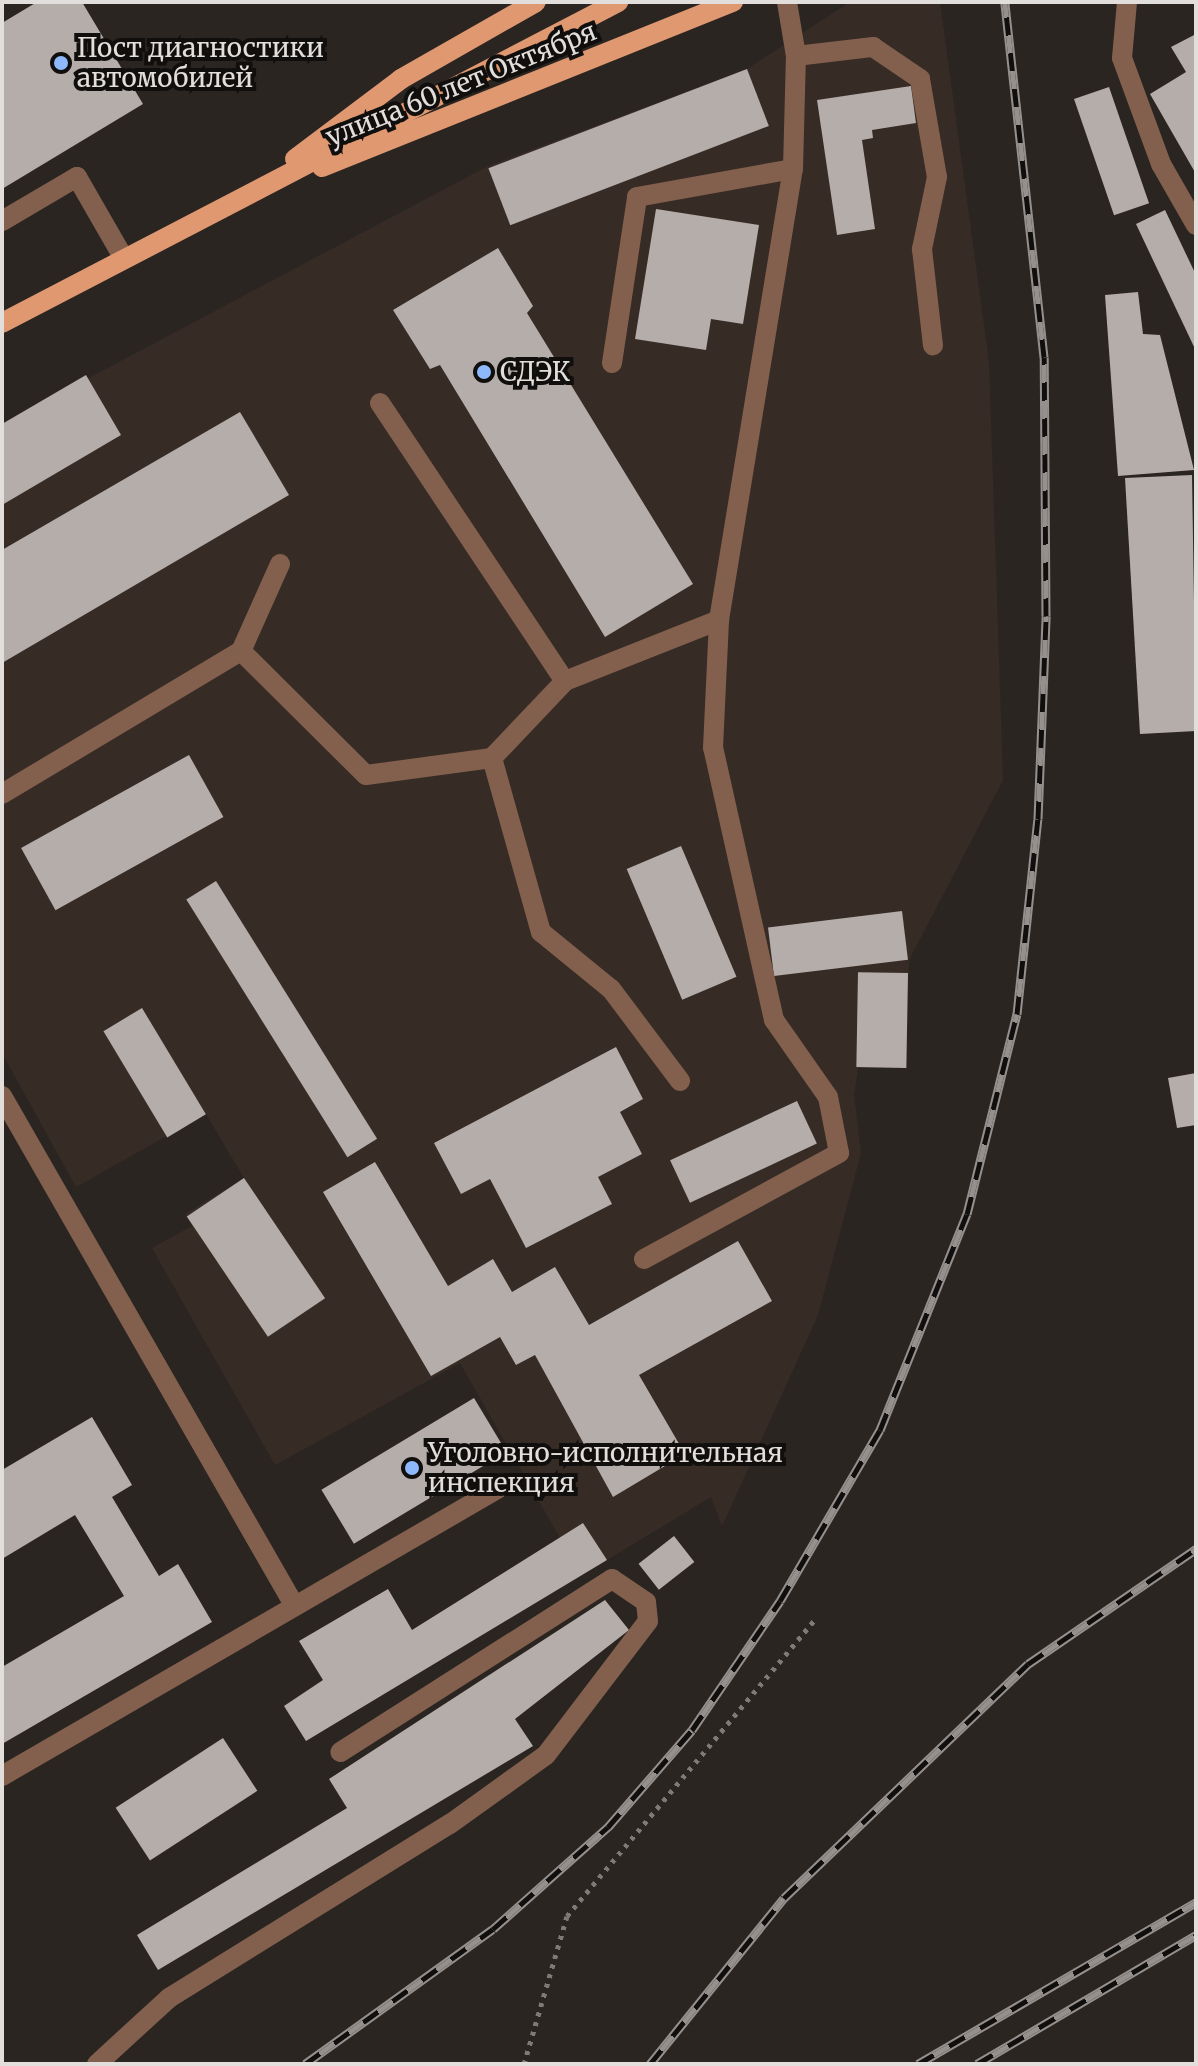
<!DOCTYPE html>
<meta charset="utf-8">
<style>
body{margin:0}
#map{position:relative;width:1198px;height:2066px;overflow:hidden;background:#2b2522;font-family:Merriweather,serif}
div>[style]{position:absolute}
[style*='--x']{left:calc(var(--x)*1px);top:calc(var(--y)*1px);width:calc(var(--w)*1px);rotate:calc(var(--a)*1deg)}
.built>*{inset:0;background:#372b25}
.building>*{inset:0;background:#b5ada9;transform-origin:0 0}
.path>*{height:5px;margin-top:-2.5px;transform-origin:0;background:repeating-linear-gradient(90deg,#7f7a78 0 4px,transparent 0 10px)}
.minor>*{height:20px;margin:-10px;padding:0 10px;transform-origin:10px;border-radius:10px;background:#83604d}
.major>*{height:20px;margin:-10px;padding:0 10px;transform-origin:10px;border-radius:10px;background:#e09871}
.rail>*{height:9px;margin-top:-4.5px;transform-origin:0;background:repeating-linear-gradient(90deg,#110f0d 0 18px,#95908d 0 36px);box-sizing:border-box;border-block:2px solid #95908d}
.dots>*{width:22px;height:22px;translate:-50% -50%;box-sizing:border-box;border:4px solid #110f0d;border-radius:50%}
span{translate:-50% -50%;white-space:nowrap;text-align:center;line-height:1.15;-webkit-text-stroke:8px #110f0d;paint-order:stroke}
.poi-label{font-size:26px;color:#e2dedc}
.left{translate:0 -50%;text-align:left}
.street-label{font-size:26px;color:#e2dedc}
.frame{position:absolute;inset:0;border:4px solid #e2dedc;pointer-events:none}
</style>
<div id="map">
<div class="built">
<div style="clip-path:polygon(940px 2px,989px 362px,1003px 780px,909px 960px,906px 1068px,858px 1068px,854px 1095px,861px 1153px,818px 1315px,722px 1526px,711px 1497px,607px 1560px,560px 1538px,460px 1363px,275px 1465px,152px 1248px,192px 1226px,185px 1214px,244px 1178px,206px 1114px,76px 1187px,2px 1053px,2px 424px,488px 166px,747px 69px,847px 4px)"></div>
</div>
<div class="building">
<div style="clip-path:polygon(37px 2px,82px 2px,143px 104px,2px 189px,2px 23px)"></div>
<div style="clip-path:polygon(1196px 34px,1196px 174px,1150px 94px,1186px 72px,1171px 47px)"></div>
<div style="left:747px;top:69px;width:61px;height:277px;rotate:69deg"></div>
<div style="clip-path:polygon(911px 86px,916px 123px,872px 130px,873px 138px,862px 140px,875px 229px,837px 235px,817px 100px)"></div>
<div style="left:1109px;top:87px;width:123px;height:37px;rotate:71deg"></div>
<div style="clip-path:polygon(656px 209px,759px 225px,743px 324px,711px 319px,706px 350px,635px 339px)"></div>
<div style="clip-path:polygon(1165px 210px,1196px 275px,1196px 351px,1136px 224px)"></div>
<div style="clip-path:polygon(498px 248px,533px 306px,527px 313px,693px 584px,605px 637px,440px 365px,430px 369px,393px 310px)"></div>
<div style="clip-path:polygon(1138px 292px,1143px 334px,1160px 335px,1194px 470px,1118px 476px,1105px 295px)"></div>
<div style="clip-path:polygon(86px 375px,121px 435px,2px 505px,2px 424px)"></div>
<div style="clip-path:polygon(240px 412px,289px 495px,2px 663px,2px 550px)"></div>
<div style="clip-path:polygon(1192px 475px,1196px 731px,1140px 734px,1125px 478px)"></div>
<div style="left:189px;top:755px;width:71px;height:192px;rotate:61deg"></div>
<div style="left:681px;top:846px;width:142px;height:59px;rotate:67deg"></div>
<div style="left:216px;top:881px;width:304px;height:35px;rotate:58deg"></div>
<div style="left:902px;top:911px;width:49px;height:135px;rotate:83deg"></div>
<div style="left:908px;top:973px;width:95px;height:50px;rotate:91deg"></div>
<div style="left:142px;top:1008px;width:124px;height:45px;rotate:59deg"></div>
<div style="clip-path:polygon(616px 1047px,643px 1099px,620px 1112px,642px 1154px,598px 1177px,612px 1204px,526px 1248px,490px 1179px,461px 1194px,434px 1143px)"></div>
<div style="clip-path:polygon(1196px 1073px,1196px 1125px,1177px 1128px,1168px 1078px)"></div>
<div style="left:797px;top:1101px;width:47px;height:140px;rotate:65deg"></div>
<div style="clip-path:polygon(375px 1162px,448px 1286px,493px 1259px,512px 1292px,555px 1267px,589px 1325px,738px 1241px,772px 1301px,639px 1375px,685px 1454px,613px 1497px,535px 1355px,516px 1365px,500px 1337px,431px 1376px,323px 1192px)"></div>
<div style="left:244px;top:1178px;width:145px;height:69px;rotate:56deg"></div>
<div style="left:474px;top:1398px;width:63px;height:178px;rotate:59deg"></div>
<div style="clip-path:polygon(92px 1417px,132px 1485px,112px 1497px,159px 1576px,178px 1564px,212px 1622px,2px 1744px,2px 1667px,124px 1596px,75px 1515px,2px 1559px,2px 1470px)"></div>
<div style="clip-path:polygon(583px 1523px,607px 1560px,306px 1741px,284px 1706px,323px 1680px,299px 1641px,388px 1589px,412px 1630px)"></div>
<div style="left:674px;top:1536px;width:33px;height:45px;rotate:52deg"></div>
<div style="clip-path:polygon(605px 1600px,629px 1630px,515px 1719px,533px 1746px,158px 1970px,137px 1935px,347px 1808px,329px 1779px)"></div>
<div style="left:223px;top:1738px;width:63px;height:128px;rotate:57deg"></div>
</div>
<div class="path">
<div style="--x:524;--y:2064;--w:154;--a:-73.8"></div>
<div style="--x:567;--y:1916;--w:385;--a:-50.1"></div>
</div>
<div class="minor">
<div style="--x:1127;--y:2;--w:56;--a:95.1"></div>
<div style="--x:1122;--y:58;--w:113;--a:69.8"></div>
<div style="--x:1161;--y:164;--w:70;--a:60.2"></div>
<div style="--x:796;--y:56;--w:78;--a:-6.7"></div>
<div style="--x:873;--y:47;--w:57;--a:34.2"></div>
<div style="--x:920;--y:79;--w:99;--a:80.2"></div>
<div style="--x:937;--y:177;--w:74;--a:101.8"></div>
<div style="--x:922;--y:249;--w:97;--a:83.5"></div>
<div style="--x:2;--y:221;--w:87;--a:-30.4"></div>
<div style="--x:77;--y:177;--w:92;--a:60.1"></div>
<div style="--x:612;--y:363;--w:168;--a:-81.4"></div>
<div style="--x:637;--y:197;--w:158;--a:-10.2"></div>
<div style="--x:380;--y:403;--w:334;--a:56.4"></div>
<div style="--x:280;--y:564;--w:95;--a:114.1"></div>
<div style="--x:241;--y:651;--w:176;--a:44.8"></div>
<div style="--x:366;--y:775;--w:127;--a:-7.7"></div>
<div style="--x:492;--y:758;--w:106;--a:-46.5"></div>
<div style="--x:565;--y:681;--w:166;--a:-21.6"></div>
<div style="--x:492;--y:758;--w:181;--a:74.3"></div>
<div style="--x:541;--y:932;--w:90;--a:39.2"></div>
<div style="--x:611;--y:989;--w:115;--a:53.1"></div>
<div style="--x:2;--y:794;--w:279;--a:-30.9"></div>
<div style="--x:2;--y:1096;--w:585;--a:60.15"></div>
<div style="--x:644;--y:1259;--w:222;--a:-28.5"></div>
<div style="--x:839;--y:1153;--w:57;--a:-101.1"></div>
<div style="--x:828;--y:1097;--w:94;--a:-125"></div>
<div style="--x:774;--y:1020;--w:279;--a:-102.6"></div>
<div style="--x:713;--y:748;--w:128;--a:-87.3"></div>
<div style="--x:719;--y:620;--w:457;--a:-80.7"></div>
<div style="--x:793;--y:169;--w:113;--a:-88.5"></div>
<div style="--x:796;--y:56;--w:55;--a:-99.5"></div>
<div style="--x:2;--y:1776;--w:574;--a:-30.09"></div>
<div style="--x:97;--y:2064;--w:98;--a:-42.5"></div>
<div style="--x:169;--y:1998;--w:331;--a:-31.8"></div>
<div style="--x:450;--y:1824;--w:118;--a:-35.7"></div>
<div style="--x:546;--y:1755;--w:168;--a:-52.7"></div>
<div style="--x:648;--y:1621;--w:19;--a:-96"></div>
<div style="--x:646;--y:1602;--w:41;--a:-145.9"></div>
<div style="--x:612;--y:1579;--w:322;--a:147.5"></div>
</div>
<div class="major">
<div style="--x:295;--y:159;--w:133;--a:-37"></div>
<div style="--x:401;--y:79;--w:155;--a:-29.7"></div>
<div style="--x:322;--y:167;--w:443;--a:-21.9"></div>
<div style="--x:2;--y:323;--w:695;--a:-27.52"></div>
</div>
<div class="rail">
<div style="--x:305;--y:2064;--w:231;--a:-35.7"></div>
<div style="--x:493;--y:1929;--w:154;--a:-41.6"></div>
<div style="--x:608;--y:1827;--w:128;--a:-49.1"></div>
<div style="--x:692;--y:1730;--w:156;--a:-55.7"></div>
<div style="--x:780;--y:1601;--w:198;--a:-59.7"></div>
<div style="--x:880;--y:1430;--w:233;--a:-68.1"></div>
<div style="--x:967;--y:1214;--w:206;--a:-76"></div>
<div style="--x:1017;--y:1014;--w:196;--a:-83.9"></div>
<div style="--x:1038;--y:819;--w:203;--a:-87.7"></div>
<div style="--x:1046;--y:616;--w:259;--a:-90.4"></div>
<div style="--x:1044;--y:357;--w:357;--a:-96.3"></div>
<div style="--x:650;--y:2064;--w:213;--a:-51.1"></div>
<div style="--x:784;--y:1898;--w:338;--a:-43.8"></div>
<div style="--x:1028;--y:1664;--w:204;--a:-34.4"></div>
<div style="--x:918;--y:2064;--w:322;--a:-30.2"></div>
<div style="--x:977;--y:2064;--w:254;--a:-30.5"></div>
</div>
<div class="dots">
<div style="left:61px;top:63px;background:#8db9fc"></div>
<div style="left:484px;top:372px;background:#8db9fc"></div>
<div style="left:412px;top:1468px;background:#8db9fc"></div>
</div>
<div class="poi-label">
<span class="left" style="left:77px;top:63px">Пост диагностики<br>автомобилей</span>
<span class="left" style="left:500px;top:372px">СДЭК</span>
<span class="left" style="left:428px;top:1468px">Уголовно-исполнительная<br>инспекция</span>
</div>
<div class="street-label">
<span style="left:461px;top:84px;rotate:-22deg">улица 60 лет Октября</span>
</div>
<div class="frame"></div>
</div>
